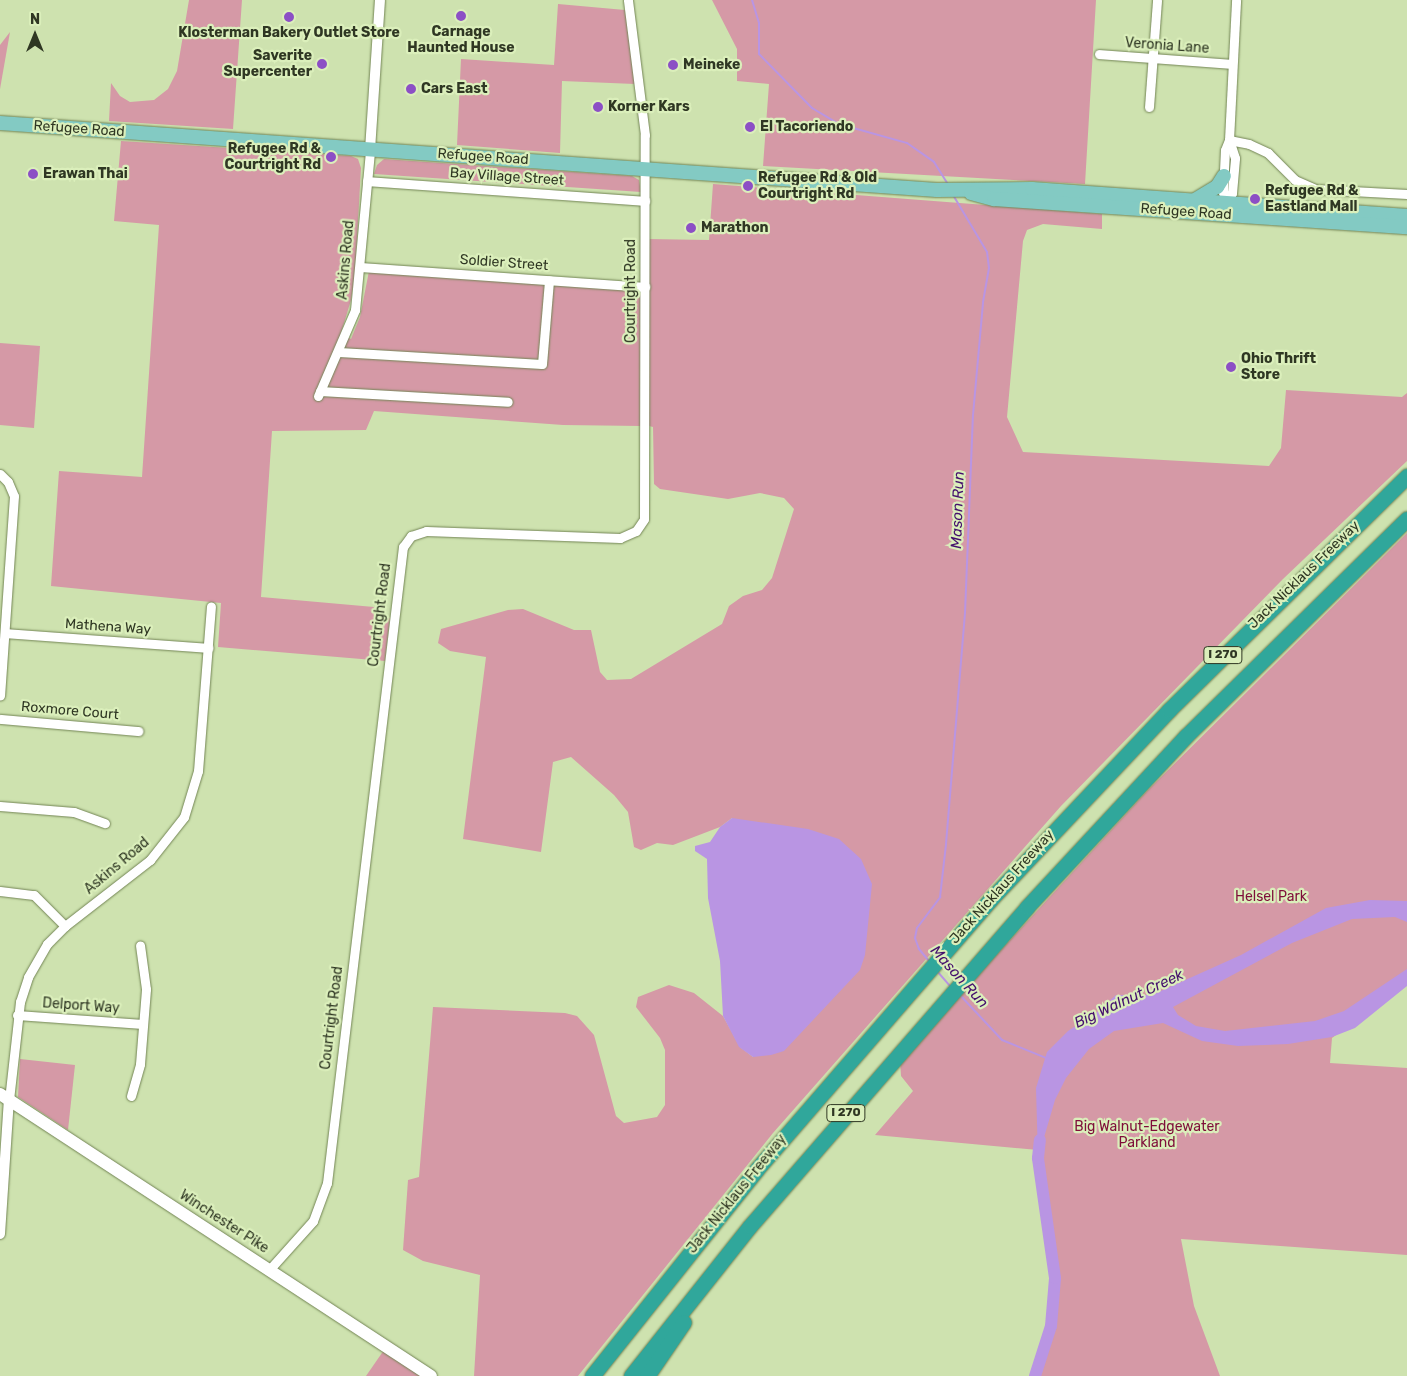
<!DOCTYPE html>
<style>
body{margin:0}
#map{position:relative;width:1407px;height:1376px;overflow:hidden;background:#cee2af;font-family:Rubik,sans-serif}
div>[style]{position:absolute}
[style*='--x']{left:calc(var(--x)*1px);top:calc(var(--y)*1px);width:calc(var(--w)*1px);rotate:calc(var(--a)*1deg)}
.green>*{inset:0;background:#d599a6}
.water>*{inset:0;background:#b995e3}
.stream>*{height:2px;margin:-1px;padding:0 1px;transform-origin:1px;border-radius:1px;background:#b995e3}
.river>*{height:12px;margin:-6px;padding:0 6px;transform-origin:6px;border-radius:6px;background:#b995e3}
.roads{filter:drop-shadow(0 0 1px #738555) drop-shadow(0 0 1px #738555)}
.minor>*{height:9px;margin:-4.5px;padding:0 4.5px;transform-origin:4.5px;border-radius:4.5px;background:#fff}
.tertiary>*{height:10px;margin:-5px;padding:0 5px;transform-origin:5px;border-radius:5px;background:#fff}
.secondary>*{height:12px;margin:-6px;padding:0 6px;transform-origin:6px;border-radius:6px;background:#fff}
.primary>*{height:14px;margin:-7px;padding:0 7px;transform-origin:7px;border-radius:7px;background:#83cac3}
.motorway>*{height:15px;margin:-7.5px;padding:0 7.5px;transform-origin:7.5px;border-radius:7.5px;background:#30a79b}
.dots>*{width:14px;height:14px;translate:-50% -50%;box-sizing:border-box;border:2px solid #dbefbb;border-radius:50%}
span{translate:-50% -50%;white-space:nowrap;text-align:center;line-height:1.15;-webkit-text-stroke:4.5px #dbefbb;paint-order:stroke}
.shield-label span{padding:1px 4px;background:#dbefbb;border:1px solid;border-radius:4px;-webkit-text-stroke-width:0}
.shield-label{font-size:12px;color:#2f3723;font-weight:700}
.poi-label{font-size:14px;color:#2f3723;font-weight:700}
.right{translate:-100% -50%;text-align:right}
.left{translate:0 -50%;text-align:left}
.street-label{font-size:14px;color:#2f3723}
.park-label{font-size:14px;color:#7f0e3a}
.water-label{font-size:15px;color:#45106d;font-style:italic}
.north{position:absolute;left:10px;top:10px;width:50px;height:50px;-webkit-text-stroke:4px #dbefbb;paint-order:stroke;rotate:0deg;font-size:14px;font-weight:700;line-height:20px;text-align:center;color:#2f3723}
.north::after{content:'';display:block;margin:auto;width:18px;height:22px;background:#2f3723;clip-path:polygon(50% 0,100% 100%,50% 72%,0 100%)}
</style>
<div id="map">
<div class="green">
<div style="clip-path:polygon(189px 0,242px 0,233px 129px,109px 121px,111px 83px,120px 96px,130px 102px,154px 100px,168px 89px,177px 71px)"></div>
<div style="clip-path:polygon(712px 0,1096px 0,1085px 184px,763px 166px,769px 84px,737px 81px,737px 49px)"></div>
<div style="clip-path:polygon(558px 4px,625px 10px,635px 84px,562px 81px,560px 153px,457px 145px,461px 59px,554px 65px)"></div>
<div style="clip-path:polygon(10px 32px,0 89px,0 45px)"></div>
<div style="clip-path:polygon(121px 141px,351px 156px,358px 159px,361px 168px,355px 274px,351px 300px,341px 333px,351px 339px,360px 317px,369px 271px,637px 291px,641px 294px,641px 426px,563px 425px,374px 411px,366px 430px,272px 431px,261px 597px,374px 607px,375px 616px,390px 618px,385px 661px,218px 647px,221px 603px,51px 586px,59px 471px,142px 477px,159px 225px,114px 221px)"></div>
<div style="clip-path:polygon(384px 159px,632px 176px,639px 180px,641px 192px,374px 174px,377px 165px)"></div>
<div style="clip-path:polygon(713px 184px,1102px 214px,1102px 229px,1043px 224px,1027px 230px,1023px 241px,1007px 417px,1023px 452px,1269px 466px,1281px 448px,1286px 390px,1402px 397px,1407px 393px,1407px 461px,1283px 579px,1061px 806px,773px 1133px,578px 1376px,474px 1376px,480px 1275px,423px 1261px,403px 1250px,408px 1180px,419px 1177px,433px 1007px,565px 1013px,577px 1016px,594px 1035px,616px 1116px,624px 1123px,657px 1117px,665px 1105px,665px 1050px,660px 1038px,636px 1007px,638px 997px,669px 985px,694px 993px,723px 1016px,740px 1047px,753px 1057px,732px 818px,720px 827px,673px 845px,657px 843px,641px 850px,634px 847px,628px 812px,614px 795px,571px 757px,553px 762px,541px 852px,463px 839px,486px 657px,450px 651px,438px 643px,441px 629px,508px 610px,523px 609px,574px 630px,591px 630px,600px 672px,607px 680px,631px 679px,722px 624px,729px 606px,743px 596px,762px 590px,772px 578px,794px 509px,784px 498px,760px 493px,728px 499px,660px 489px,654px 484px,653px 427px,649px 426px,648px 239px,709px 240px)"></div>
<div style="clip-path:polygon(0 343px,40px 346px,34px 428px,0 425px)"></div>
<div style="clip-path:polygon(1407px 533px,1407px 982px,1332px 1038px,1330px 1063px,1407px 1068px,1407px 1255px,1181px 1239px,1194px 1306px,1220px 1376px,1035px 1376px,1051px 1326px,1055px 1278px,1038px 1150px,875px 1135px,913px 1091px,901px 1076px,900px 1060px,1148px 790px)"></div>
<div style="clip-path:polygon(20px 1059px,75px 1065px,68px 1130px,18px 1097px)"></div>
<div style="clip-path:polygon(384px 1350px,421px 1376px,366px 1376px)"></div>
</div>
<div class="water">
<div style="clip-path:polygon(732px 818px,808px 829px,839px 839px,861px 859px,872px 884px,865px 955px,860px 970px,784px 1051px,771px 1055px,753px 1057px,739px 1047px,723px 1016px,720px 961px,708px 898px,707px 859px,695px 851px,695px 846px,710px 842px,720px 827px)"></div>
<div style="clip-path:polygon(1370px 900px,1407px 901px,1407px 922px,1395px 917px,1352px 919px,1292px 943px,1173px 1007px,1178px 1015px,1196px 1026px,1225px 1031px,1315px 1021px,1344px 1011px,1407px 969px,1407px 986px,1355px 1028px,1332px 1037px,1288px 1044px,1238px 1046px,1202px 1041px,1163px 1023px,1114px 1031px,1089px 1049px,1066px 1078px,1055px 1100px,1038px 1158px,1036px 1088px,1047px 1052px,1068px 1031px,1096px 1013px,1116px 995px,1152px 995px,1241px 955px,1326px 908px)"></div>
</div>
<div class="stream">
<div style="--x:752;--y:0;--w:24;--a:73"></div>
<div style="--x:759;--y:23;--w:31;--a:90"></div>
<div style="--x:759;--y:54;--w:76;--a:45.5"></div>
<div style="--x:812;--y:108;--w:31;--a:31"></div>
<div style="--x:839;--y:124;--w:71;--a:15.6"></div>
<div style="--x:907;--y:143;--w:33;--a:35"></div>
<div style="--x:934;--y:162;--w:26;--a:58"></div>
<div style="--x:929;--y:961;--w:16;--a:-130"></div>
<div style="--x:919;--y:949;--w:12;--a:-110"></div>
<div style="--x:915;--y:938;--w:10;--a:-79"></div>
<div style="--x:917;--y:928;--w:39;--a:-53"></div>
<div style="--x:940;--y:897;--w:53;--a:-83.5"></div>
<div style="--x:946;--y:844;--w:232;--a:-85.3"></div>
<div style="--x:965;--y:613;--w:198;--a:-87.7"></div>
<div style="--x:973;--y:415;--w:113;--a:-84.9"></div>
<div style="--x:983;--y:302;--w:35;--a:-80"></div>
<div style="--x:989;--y:268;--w:16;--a:-97"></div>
<div style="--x:987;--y:252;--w:66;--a:-120.8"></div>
<div style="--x:937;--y:971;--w:20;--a:49"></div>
<div style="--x:959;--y:994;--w:63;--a:46.9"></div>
<div style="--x:1002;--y:1040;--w:48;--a:22.2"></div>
</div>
<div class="river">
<div style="--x:1035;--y:1376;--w:52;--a:-72.3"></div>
<div style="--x:1051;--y:1326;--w:48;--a:-85.2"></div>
<div style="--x:1055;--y:1278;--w:121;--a:-98.1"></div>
<div style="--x:1038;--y:1158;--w:18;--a:-84"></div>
</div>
<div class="roads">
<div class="minor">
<div style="--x:1099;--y:54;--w:133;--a:4.3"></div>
<div style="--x:1149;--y:107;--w:107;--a:-85.7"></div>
<div style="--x:1229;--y:140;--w:20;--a:11"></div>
<div style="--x:1249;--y:144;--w:21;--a:25"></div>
<div style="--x:1268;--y:153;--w:38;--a:45"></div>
<div style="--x:1295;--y:180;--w:22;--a:24"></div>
<div style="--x:1315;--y:189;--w:92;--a:3.1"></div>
<div style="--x:367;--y:181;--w:279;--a:4.1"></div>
<div style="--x:1227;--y:198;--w:7;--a:-45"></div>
<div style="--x:1232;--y:193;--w:35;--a:-85"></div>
<div style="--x:1235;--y:158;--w:19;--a:-108"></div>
<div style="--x:1227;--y:208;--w:16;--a:-104"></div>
<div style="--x:1223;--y:192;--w:42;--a:-87.3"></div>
<div style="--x:1225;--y:150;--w:11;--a:-68"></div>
<div style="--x:1229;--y:140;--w:140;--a:-87.1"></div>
<div style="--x:361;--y:267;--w:285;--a:4"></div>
<div style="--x:339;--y:352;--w:203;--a:3.4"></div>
<div style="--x:542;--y:364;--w:84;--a:-85.2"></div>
<div style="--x:320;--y:391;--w:188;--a:3.3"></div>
<div style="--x:318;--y:396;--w:94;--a:-66.7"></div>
<div style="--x:355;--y:310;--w:161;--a:-84.6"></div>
<div style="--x:0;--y:474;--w:11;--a:45"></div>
<div style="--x:8;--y:482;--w:15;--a:67"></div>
<div style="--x:14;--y:496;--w:200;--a:94"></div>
<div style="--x:5;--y:633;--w:204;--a:4.2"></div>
<div style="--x:0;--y:719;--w:139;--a:5"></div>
<div style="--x:0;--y:806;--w:74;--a:4.6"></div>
<div style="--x:74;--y:812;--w:33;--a:20"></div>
<div style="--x:0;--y:891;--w:34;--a:7"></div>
<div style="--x:34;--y:895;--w:44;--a:45"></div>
<div style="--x:17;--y:1015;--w:126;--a:4.1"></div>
<div style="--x:131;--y:1096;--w:33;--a:-74"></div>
<div style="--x:140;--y:1064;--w:75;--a:-85.4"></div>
<div style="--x:146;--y:989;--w:44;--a:-97.8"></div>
<div style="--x:9;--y:1100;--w:99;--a:-83.6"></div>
<div style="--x:20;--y:1002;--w:26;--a:-72"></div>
<div style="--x:28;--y:977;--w:38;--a:-60"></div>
<div style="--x:47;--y:944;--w:25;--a:-45"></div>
<div style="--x:65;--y:926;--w:108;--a:-37.8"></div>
<div style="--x:150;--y:860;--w:55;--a:-51.7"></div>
<div style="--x:184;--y:817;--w:48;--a:-73.1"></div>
<div style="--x:198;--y:771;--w:165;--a:-85.5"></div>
<div style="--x:269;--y:1270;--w:66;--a:-48.1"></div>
<div style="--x:313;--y:1221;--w:40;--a:-69.8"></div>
<div style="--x:327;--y:1183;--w:641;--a:-83.19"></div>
<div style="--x:403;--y:547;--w:14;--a:-54"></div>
<div style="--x:411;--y:536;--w:16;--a:-18"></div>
<div style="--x:426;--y:531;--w:194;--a:2.1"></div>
<div style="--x:620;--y:538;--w:17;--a:-24"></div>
<div style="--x:636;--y:531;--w:14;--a:-56"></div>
<div style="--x:644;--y:519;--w:384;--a:-89.9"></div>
<div style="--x:645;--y:135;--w:136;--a:-97.2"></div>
</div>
<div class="tertiary">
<div style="--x:370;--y:150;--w:150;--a:-86.2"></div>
<div style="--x:0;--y:1234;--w:134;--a:-86.2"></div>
</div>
<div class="secondary">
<div style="--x:0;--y:1094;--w:515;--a:33.2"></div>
</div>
<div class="primary">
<div style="--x:0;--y:123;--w:939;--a:4.09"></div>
<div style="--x:937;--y:190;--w:95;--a:-0.6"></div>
<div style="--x:1032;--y:189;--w:376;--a:4.1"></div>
<div style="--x:971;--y:193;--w:24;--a:15"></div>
<div style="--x:994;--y:199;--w:414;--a:3.9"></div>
<div style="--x:1195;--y:200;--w:26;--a:-31"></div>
<div style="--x:1217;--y:187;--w:13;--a:-58"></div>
</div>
<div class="motorway">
<div style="--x:592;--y:1376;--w:265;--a:-51.4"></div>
<div style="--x:757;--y:1169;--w:356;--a:-49.1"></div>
<div style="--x:990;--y:900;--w:261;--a:-46.7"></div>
<div style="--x:1169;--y:710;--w:334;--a:-44.5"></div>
<div style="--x:631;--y:1376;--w:191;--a:-51.6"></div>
<div style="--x:750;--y:1226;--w:422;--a:-49"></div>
<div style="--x:1027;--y:907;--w:233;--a:-47.1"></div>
<div style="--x:1186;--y:736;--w:310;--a:-44.5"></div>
<div style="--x:647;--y:1376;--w:65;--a:-55.6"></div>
</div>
</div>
<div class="dots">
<div style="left:461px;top:16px;background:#8c4fc5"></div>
<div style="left:289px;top:17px;background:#8c4fc5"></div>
<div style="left:322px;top:64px;background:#8c4fc5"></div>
<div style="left:673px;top:65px;background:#8c4fc5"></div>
<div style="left:411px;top:89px;background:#8c4fc5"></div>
<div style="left:598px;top:107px;background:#8c4fc5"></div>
<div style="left:750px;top:127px;background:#8c4fc5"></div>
<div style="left:331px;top:157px;background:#8c4fc5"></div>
<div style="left:33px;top:174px;background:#8c4fc5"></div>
<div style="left:748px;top:186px;background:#8c4fc5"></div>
<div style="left:1255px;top:199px;background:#8c4fc5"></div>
<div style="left:691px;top:228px;background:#8c4fc5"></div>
<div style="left:1231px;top:367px;background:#8c4fc5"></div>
</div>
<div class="shield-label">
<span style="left:1223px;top:655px">I 270</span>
<span style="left:846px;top:1113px">I 270</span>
</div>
<div class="poi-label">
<span style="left:461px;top:40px">Carnage<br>Haunted House</span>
<span style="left:289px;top:33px">Klosterman Bakery Outlet Store</span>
<span class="right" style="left:312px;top:64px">Saverite<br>Supercenter</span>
<span class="left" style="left:683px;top:65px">Meineke</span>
<span class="left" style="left:421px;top:89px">Cars East</span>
<span class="left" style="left:608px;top:107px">Korner Kars</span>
<span class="left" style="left:760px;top:127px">El Tacoriendo</span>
<span class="right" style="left:321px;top:157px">Refugee Rd &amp;<br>Courtright Rd</span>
<span class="left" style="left:43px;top:174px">Erawan Thai</span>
<span class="left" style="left:758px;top:186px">Refugee Rd &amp; Old<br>Courtright Rd</span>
<span class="left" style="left:1265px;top:199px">Refugee Rd &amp;<br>Eastland Mall</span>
<span class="left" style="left:701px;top:228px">Marathon</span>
<span class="left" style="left:1241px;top:367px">Ohio Thrift<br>Store</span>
</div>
<div class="street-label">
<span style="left:1167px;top:46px;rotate:4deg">Veronia Lane</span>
<span style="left:79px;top:129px;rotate:4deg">Refugee Road</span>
<span style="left:483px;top:157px;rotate:4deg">Refugee Road</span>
<span style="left:507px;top:177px;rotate:4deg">Bay Village Street</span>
<span style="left:1186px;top:212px;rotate:4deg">Refugee Road</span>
<span style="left:346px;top:260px;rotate:-85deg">Askins Road</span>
<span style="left:504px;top:263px;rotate:4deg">Soldier Street</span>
<span style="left:631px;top:291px;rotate:-90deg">Courtright Road</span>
<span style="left:1304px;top:575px;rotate:-44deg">Jack Nicklaus Freeway</span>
<span style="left:380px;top:615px;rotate:-83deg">Courtright Road</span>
<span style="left:108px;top:627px;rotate:4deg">Mathena Way</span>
<span style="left:70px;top:711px;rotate:5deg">Roxmore Court</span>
<span style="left:117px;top:866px;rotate:-40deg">Askins Road</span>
<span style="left:1002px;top:887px;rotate:-48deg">Jack Nicklaus Freeway</span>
<span style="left:81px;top:1006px;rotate:4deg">Delport Way</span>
<span style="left:332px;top:1018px;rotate:-83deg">Courtright Road</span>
<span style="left:737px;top:1194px;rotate:-51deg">Jack Nicklaus Freeway</span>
<span style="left:224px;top:1222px;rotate:33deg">Winchester Pike</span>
</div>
<div class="park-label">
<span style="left:1271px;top:897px">Helsel Park</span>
<span style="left:1147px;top:1135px">Big Walnut-Edgewater<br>Parkland</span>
</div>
<div class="water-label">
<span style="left:958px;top:510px;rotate:-88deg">Mason Run</span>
<span style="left:959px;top:977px;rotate:48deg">Mason Run</span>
<span style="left:1129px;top:999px;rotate:-25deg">Big Walnut Creek</span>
</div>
<div class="north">N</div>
</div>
